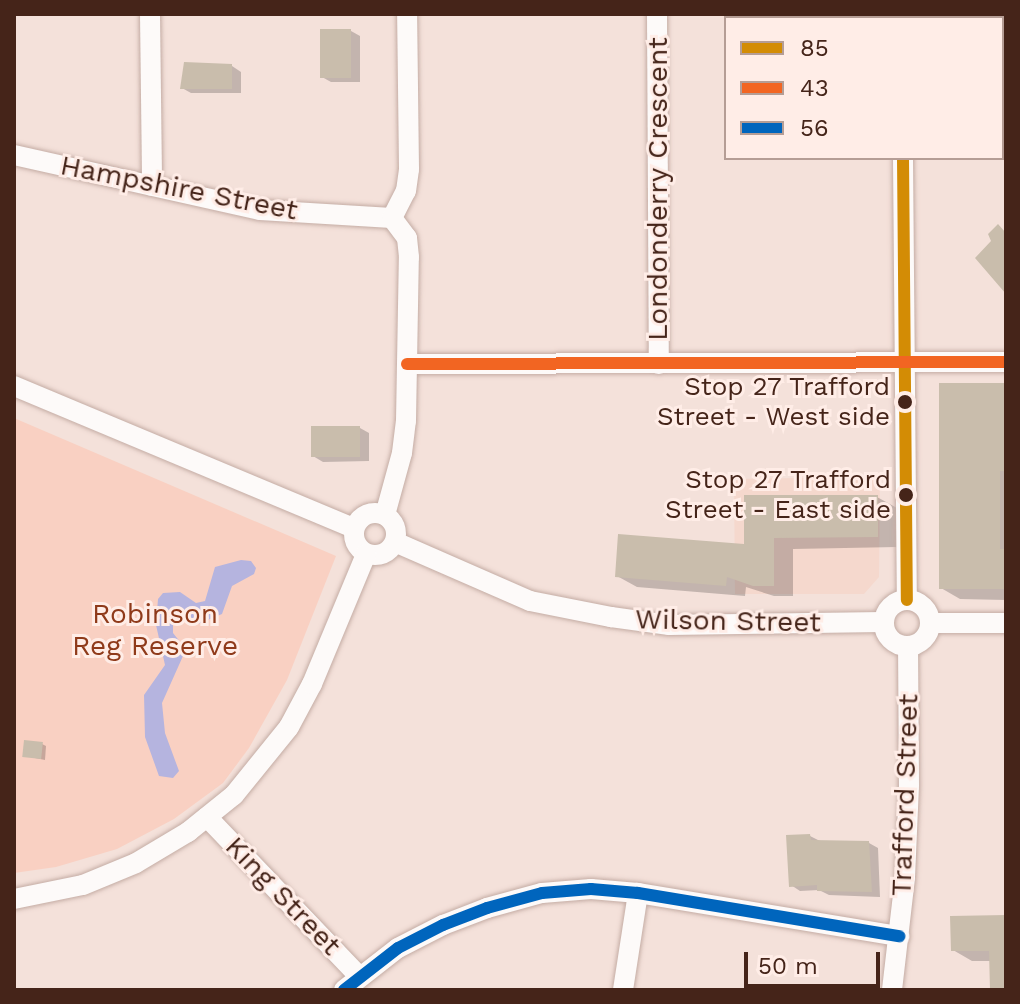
<!DOCTYPE html>
<style>
body{margin:0}
#map{position:relative;width:1020px;height:1004px;overflow:hidden;background:#f4e1da;font-family:"Work Sans",sans-serif}
div>[style]{position:absolute}
[style*='--x']{left:calc(var(--x)*1px);top:calc(var(--y)*1px);width:calc(var(--w)*1px);rotate:calc(var(--a)*1deg)}
.built>*{inset:0;background:#f5d8cd}
.green>*{inset:0;background:#f9d0c2}
.water>*{inset:0;background:#b5b4df}
.shadow>*{inset:0;background:#0003}
.building>*{inset:0;background:#c9bdac;transform-origin:0 0}
.roads{filter:drop-shadow(0 0 2px #c4aca4) drop-shadow(0 0 2px #c4aca4)}
.minor>*{height:20px;margin:-10px;padding:0 10px;transform-origin:10px;border-radius:10px;background:#fdfaf9}
.minor>.ring{margin:-10px;padding:0;box-sizing:content-box;background:none;border:20px solid #fdfaf9;border-radius:50%}
.bus-1>*{height:12px;margin:-6px;padding:0 6px;transform-origin:6px;border-radius:6px;background:#d38c05}
.bus-2>*{height:12px;margin:-6px;padding:0 6px;transform-origin:6px;border-radius:6px;background:#f26522}
.bus-3>*{height:12px;margin:-6px;padding:0 6px;transform-origin:6px;border-radius:6px;background:#0065bd}
.dots>*{width:22px;height:22px;translate:-50% -50%;box-sizing:border-box;border:4px solid #ffede7;border-radius:50%}
span{translate:-50% -50%;white-space:nowrap;text-align:center;line-height:1.15;-webkit-text-stroke:6px #ffede7;paint-order:stroke}
.bus-label{font-size:26px;color:#452419}
.right{translate:-100% -50%;text-align:right}
.street-label{font-size:28px;color:#452419}
.park-label{font-size:28px;color:#8f3a1a}
.frame{position:absolute;inset:0;border:16px solid #452419;pointer-events:none}
.legend{position:absolute;left:724px;top:16px;width:280px;height:144px;box-sizing:border-box;background:#ffede7;border:2px solid #b59d95;margin:0;padding:10px 14px;list-style:none;font-size:24px;color:#452419}
.legend li{display:flex;align-items:center;gap:16px;height:40px}
.legend b{width:40px;border:2px solid #b59d95}
.scale{position:absolute;left:744px;top:952px;width:136px;height:36px;box-sizing:border-box;border:4px solid #452419;border-top:0;padding-left:10px;font-size:24px;line-height:28px;white-space:nowrap;color:#452419;-webkit-text-stroke:6px #ffede7;paint-order:stroke}
</style>
<div id="map">
<div class="built">
<div style="clip-path:polygon(880px 477px,879px 577px,864px 594px,735px 594px,734px 479px)"></div>
</div>
<div class="green">
<div style="clip-path:polygon(14px 418px,336px 556px,287px 680px,249px 748px,223px 783px,174px 819px,117px 849px,56px 867px,14px 873px)"></div>
</div>
<div class="water">
<div style="clip-path:polygon(241px 560px,251px 561px,256px 568px,254px 574px,232px 586px,222px 614px,198px 624px,185px 618px,173px 621px,173px 633px,181px 643px,183px 656px,162px 703px,165px 733px,179px 771px,173px 778px,159px 776px,145px 737px,144px 695px,165px 665px,156px 625px,158px 599px,163px 593px,180px 592px,196px 603px,205px 601px,215px 567px)"></div>
</div>
<div class="shadow">
<div style="clip-path:polygon(351px 31px,360px 36px,360px 82px,331px 82px,322px 77px)"></div>
<div style="clip-path:polygon(232px 66px,241px 72px,241px 93px,191px 93px,182px 88px)"></div>
<div style="clip-path:polygon(1006px 385px,1006px 600px,960px 599px,941px 588px)"></div>
<div style="clip-path:polygon(360px 428px,369px 433px,369px 461px,323px 462px,313px 456px)"></div>
<div style="clip-path:polygon(877px 497px,897px 508px,897px 547px,793px 549px,793px 596px,774px 596px,746px 587px,745px 596px,637px 587px,617px 576px,746px 546px)"></div>
<div style="clip-path:polygon(42px 744px,46px 746px,45px 760px,25px 756px)"></div>
<div style="clip-path:polygon(810px 836px,820px 841px,869px 843px,878px 848px,880px 897px,829px 895px,819px 890px,800px 891px,791px 885px)"></div>
<div style="clip-path:polygon(1006px 917px,1006px 990px,965px 990px,992px 990px,991px 961px,972px 961px,953px 950px)"></div>
</div>
<div class="building">
<div style="left:320px;top:29px;width:31px;height:49px"></div>
<div style="clip-path:polygon(184px 62px,232px 64px,232px 89px,180px 89px)"></div>
<div style="clip-path:polygon(998px 224px,1006px 233px,1006px 294px,975px 258px,991px 241px,988px 234px)"></div>
<div style="clip-path:polygon(939px 383px,1006px 383px,1006px 471px,1000px 471px,1000px 549px,1006px 549px,1006px 589px,939px 589px)"></div>
<div style="left:311px;top:426px;width:49px;height:31px"></div>
<div style="clip-path:polygon(744px 495px,878px 495px,878px 537px,774px 538px,774px 586px,753px 586px,727px 577px,726px 586px,615px 577px,618px 534px,744px 544px)"></div>
<div style="left:24px;top:740px;width:19px;height:17px;rotate:6deg"></div>
<div style="clip-path:polygon(810px 834px,811px 840px,869px 841px,872px 892px,817px 891px,817px 885px,789px 887px,786px 835px)"></div>
<div style="clip-path:polygon(1006px 915px,1006px 990px,990px 990px,989px 951px,951px 951px,950px 916px)"></div>
</div>
<div class="roads">
<div class="minor">
<div style="--x:150;--y:14;--w:172;--a:89.3"></div>
<div style="--x:657;--y:14;--w:350;--a:89.7"></div>
<div style="--x:904;--y:18;--w:4;--a:-90"></div>
<div style="--x:1002;--y:137;--w:4;--a:0"></div>
<div style="--x:14;--y:155;--w:252;--a:12.6"></div>
<div style="--x:260;--y:210;--w:132;--a:3.5"></div>
<div style="--x:903;--y:158;--w:442;--a:89.5"></div>
<div style="--x:407;--y:364;--w:599;--a:-0.19"></div>
<div style="--x:14;--y:386;--w:368;--a:22.7"></div>
<div class="ring" style="left:354px;top:513px;width:22px;height:22px"></div>
<div style="--x:385;--y:515;--w:64;--a:-74.7"></div>
<div style="--x:402;--y:453;--w:32;--a:-83"></div>
<div style="--x:406;--y:421;--w:164;--a:-89"></div>
<div style="--x:409;--y:257;--w:19;--a:-96"></div>
<div style="--x:407;--y:238;--w:25;--a:-127"></div>
<div style="--x:392;--y:218;--w:30;--a:-63"></div>
<div style="--x:406;--y:191;--w:22;--a:-82"></div>
<div style="--x:409;--y:169;--w:155;--a:-90.7"></div>
<div style="--x:395;--y:542;--w:147;--a:23.6"></div>
<div style="--x:530;--y:601;--w:83;--a:11.2"></div>
<div style="--x:611;--y:617;--w:59;--a:7.9"></div>
<div style="--x:669;--y:625;--w:214;--a:-0.8"></div>
<div class="ring" style="left:884px;top:600px;width:26px;height:26px"></div>
<div style="--x:931;--y:623;--w:75;--a:0"></div>
<div style="--x:207;--y:817;--w:220;--a:46.3"></div>
<div style="--x:14;--y:899;--w:70;--a:-11.5"></div>
<div style="--x:83;--y:885;--w:57;--a:-22.5"></div>
<div style="--x:136;--y:863;--w:61;--a:-30.8"></div>
<div style="--x:188;--y:832;--w:59;--a:-38.8"></div>
<div style="--x:234;--y:795;--w:87;--a:-51"></div>
<div style="--x:289;--y:727;--w:49;--a:-61.9"></div>
<div style="--x:312;--y:684;--w:141;--a:-67.4"></div>
<div style="--x:344;--y:990;--w:68;--a:-37.9"></div>
<div style="--x:398;--y:948;--w:51;--a:-27.1"></div>
<div style="--x:443;--y:925;--w:47;--a:-21.1"></div>
<div style="--x:487;--y:908;--w:57;--a:-15.3"></div>
<div style="--x:542;--y:893;--w:49;--a:-4.7"></div>
<div style="--x:591;--y:889;--w:47;--a:4.9"></div>
<div style="--x:638;--y:893;--w:265;--a:9.4"></div>
<div style="--x:623;--y:990;--w:98;--a:-81.2"></div>
<div style="--x:892;--y:990;--w:114;--a:-83.4"></div>
<div style="--x:905;--y:877;--w:91;--a:-87.5"></div>
<div style="--x:909;--y:786;--w:139;--a:-90.4"></div>
</div>
</div>
<div class="bus-1">
<div style="--x:903;--y:158;--w:442;--a:89.5"></div>
</div>
<div class="bus-2">
<div style="--x:407;--y:364;--w:599;--a:-0.19"></div>
</div>
<div class="bus-3">
<div style="--x:344;--y:990;--w:68;--a:-37.9"></div>
<div style="--x:398;--y:948;--w:51;--a:-27.1"></div>
<div style="--x:443;--y:925;--w:47;--a:-21.1"></div>
<div style="--x:487;--y:908;--w:57;--a:-15.3"></div>
<div style="--x:542;--y:893;--w:49;--a:-4.7"></div>
<div style="--x:591;--y:889;--w:47;--a:4.9"></div>
<div style="--x:638;--y:893;--w:265;--a:9.4"></div>
</div>
<div class="dots">
<div style="left:905px;top:402px;background:#452419"></div>
<div style="left:906px;top:495px;background:#452419"></div>
</div>
<div class="bus-label">
<span class="right" style="left:890px;top:402px">Stop 27 Trafford<br>Street - West side</span>
<span class="right" style="left:891px;top:495px">Stop 27 Trafford<br>Street - East side</span>
</div>
<div class="street-label">
<span style="left:179px;top:188px;rotate:11deg">Hampshire Street</span>
<span style="left:658px;top:189px;rotate:-90deg">Londonderry Crescent</span>
<span style="left:728px;top:621px;rotate:1deg">Wilson Street</span>
<span style="left:905px;top:795px;rotate:-88deg">Trafford Street</span>
<span style="left:283px;top:896px;rotate:46deg">King Street</span>
</div>
<div class="park-label">
<span style="left:155px;top:630px">Robinson<br>Reg Reserve</span>
</div>
<div class="frame"></div>
<ul class="legend">
<li><b style="height:10px;background:#d38c05"></b>85</li>
<li><b style="height:10px;background:#f26522"></b>43</li>
<li><b style="height:10px;background:#0065bd"></b>56</li>
</ul>
<div class="scale">50 m</div>
</div>
